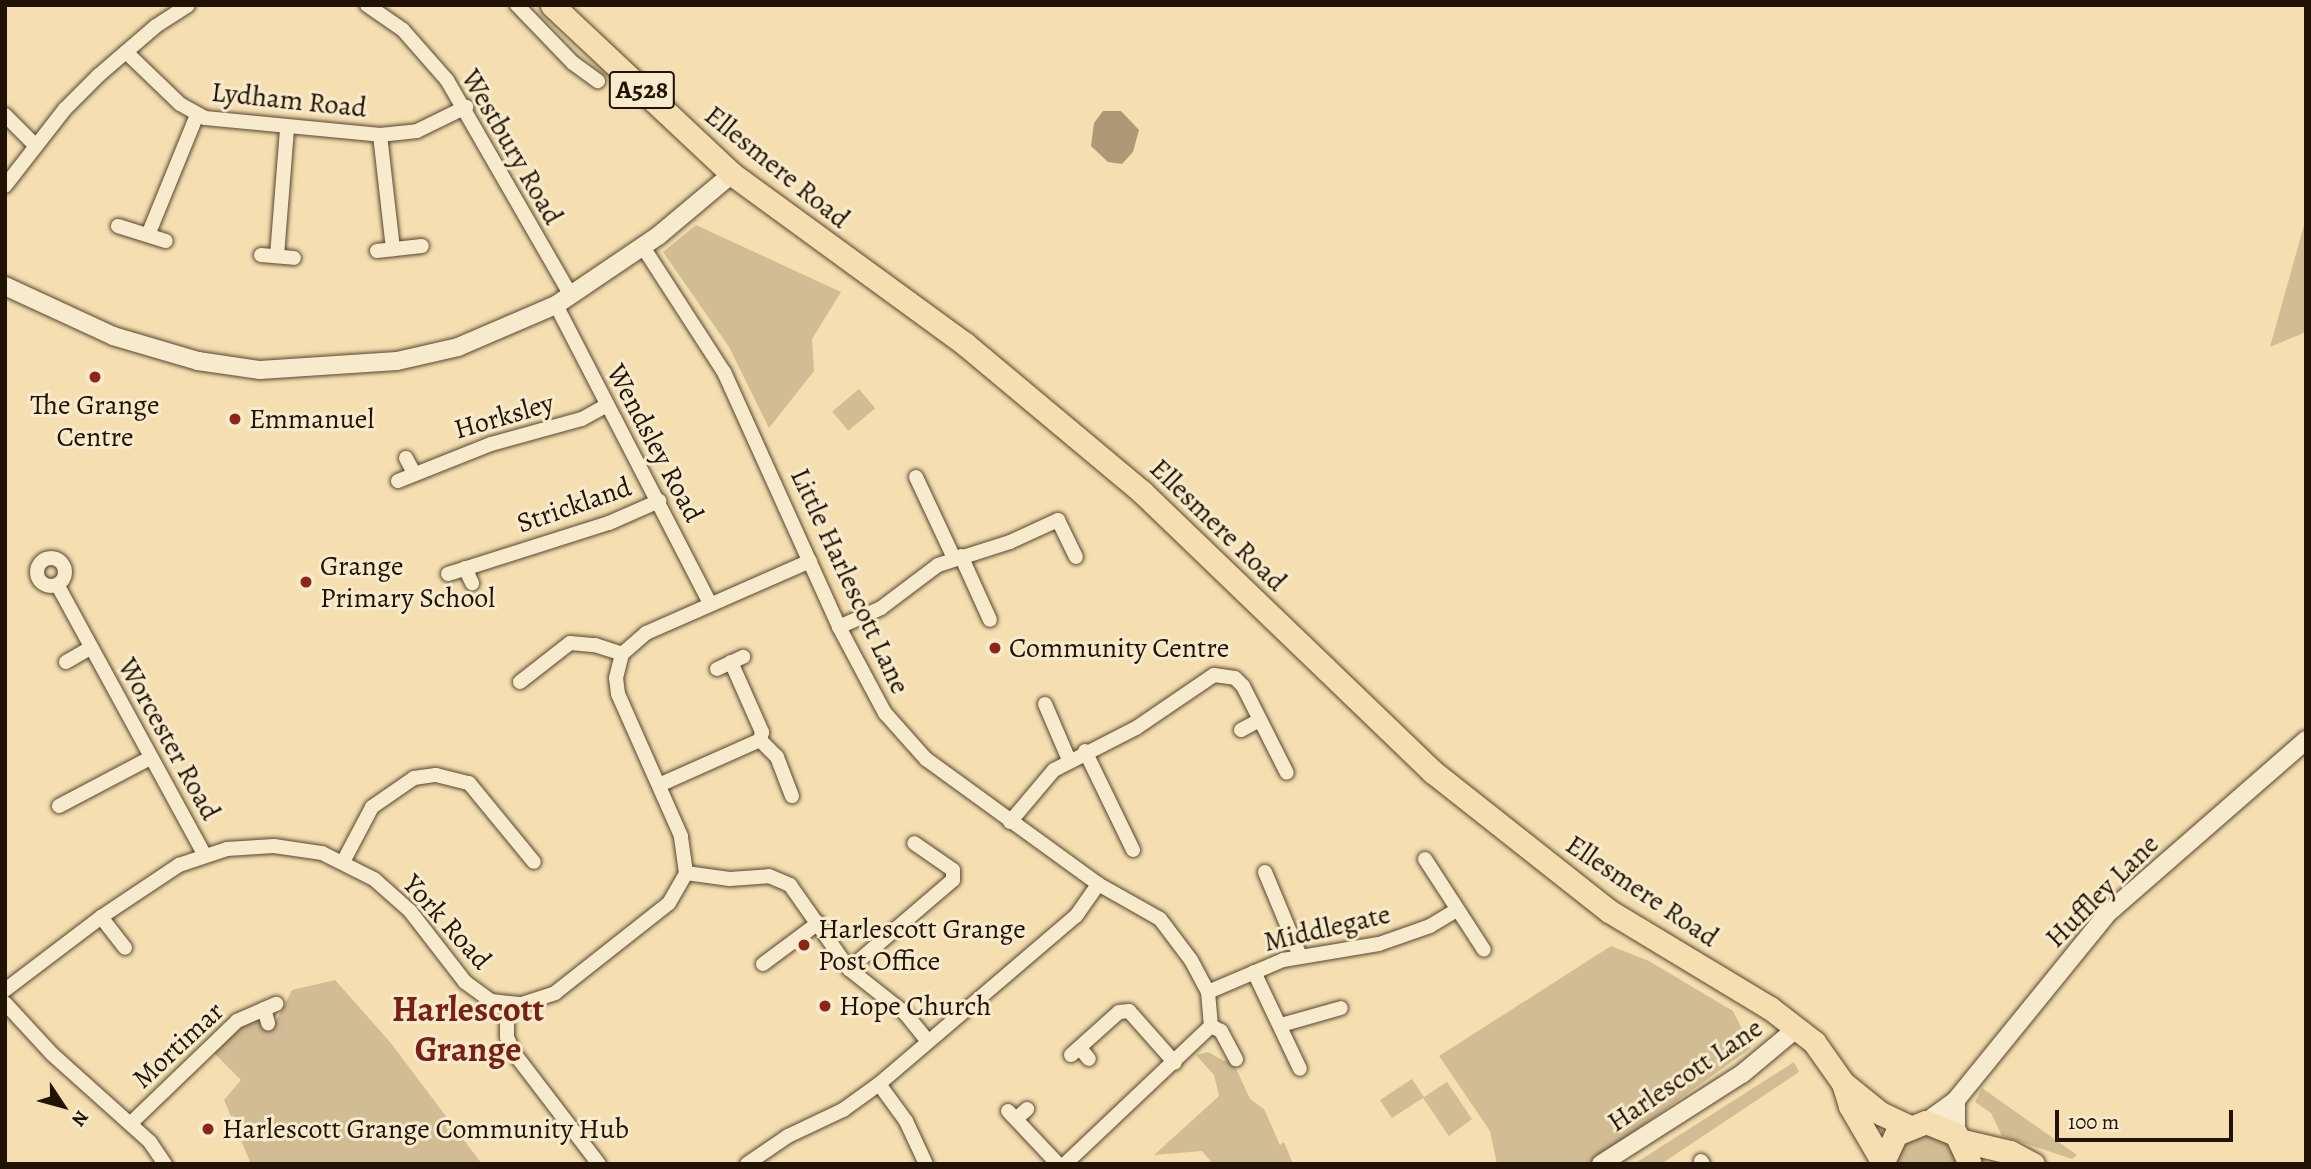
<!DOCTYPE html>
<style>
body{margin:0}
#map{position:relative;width:2311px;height:1169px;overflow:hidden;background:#f5dfb1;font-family:Alegreya,serif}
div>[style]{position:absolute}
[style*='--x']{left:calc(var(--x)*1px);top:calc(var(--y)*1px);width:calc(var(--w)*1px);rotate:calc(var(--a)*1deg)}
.green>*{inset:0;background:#d1bc93;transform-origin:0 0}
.water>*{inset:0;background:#ad9976}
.roads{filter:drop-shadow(0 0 2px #57452e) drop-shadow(0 0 2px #57452e)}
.minor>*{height:14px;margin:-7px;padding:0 7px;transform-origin:7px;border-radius:7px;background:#f8eacc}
.minor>.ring{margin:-7px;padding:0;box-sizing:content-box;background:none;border:14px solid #f8eacc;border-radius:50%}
.tertiary>*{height:18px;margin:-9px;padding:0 9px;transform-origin:9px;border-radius:9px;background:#f8eacc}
.primary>*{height:23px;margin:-11.5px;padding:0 11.5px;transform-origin:11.5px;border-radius:11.5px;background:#f5dfb1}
.dots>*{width:19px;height:19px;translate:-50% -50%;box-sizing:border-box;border:4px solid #f8eacc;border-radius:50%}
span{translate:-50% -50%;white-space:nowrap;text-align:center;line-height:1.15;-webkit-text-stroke:6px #f8eacc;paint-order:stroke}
.shield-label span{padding:2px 5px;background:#f8eacc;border:2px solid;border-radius:5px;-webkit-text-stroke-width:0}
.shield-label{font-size:26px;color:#221203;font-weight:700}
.street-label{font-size:28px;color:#221203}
.poi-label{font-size:28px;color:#221203}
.left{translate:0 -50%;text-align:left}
.district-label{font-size:35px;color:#7a1f14;font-weight:700}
.frame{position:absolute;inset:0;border:7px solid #221203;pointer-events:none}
.north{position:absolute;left:28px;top:1071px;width:70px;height:70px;-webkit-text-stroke:5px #f8eacc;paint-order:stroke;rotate:126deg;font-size:19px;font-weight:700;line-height:28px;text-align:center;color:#221203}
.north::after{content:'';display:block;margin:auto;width:24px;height:32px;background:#221203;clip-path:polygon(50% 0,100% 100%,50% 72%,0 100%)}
.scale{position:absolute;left:2055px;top:1110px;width:178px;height:32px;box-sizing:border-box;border:4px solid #221203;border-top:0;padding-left:9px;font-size:21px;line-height:24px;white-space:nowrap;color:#221203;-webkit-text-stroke:5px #f8eacc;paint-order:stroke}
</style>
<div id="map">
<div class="green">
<div style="clip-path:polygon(2306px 218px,2306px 332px,2270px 347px)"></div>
<div style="clip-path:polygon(696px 225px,841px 292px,812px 339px,814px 371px,769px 428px,729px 347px,663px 252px)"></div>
<div style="left:859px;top:389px;width:25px;height:35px;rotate:50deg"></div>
<div style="clip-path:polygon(1611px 946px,1649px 961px,1733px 1011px,1751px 1048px,1589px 1164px,1497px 1164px,1490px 1131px,1439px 1056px)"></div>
<div style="clip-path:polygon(335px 980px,390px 1042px,482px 1164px,251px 1164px,224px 1100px,241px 1080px,213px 1052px,249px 1018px,276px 1021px,292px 990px)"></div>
<div style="clip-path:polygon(1208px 1052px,1224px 1061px,1232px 1060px,1250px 1099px,1264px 1109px,1280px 1145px,1284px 1142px,1293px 1164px,1213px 1164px,1202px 1151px,1154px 1155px,1219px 1096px,1214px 1075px,1196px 1055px)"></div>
<div style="clip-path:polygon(1794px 1062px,1799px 1072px,1661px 1164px,1634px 1164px)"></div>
<div style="clip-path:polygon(1412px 1079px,1424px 1097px,1447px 1082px,1472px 1119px,1449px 1136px,1423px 1098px,1392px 1118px,1380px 1100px)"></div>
<div style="clip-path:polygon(1982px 1088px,2077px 1155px,2072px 1159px,2002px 1136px,1991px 1113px,1975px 1102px)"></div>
<div style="clip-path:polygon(1921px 1135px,1943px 1138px,1960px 1164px,1894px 1164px,1902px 1145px)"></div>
</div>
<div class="water">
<div style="clip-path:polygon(1103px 111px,1121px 111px,1139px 130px,1133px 152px,1122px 164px,1108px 162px,1091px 146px,1094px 123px)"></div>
</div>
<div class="roads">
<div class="minor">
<div style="--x:367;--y:5;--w:44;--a:34.8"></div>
<div style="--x:403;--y:30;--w:67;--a:48.7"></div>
<div style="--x:447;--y:80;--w:249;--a:60.1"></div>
<div style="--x:517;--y:5;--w:81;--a:46"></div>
<div style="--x:573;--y:63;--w:31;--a:36"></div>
<div style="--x:126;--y:52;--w:75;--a:43.9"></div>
<div style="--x:180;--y:104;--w:29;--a:29"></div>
<div style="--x:205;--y:118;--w:176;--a:5.5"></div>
<div style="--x:380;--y:135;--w:37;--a:-6"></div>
<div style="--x:417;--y:131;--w:55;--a:-26.1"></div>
<div style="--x:5;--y:115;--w:42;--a:45"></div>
<div style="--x:380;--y:135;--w:115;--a:83.5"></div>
<div style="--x:5;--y:186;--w:98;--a:-52.1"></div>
<div style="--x:65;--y:109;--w:48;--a:-45"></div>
<div style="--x:99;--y:75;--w:75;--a:-40.7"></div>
<div style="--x:156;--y:26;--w:38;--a:-33"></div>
<div style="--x:118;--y:226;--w:50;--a:17.4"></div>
<div style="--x:148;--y:235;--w:130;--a:-67.8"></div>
<div style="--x:643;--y:247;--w:149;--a:57.1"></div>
<div style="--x:724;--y:372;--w:280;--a:65.7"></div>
<div style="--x:839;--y:627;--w:98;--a:61.9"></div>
<div style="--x:885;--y:713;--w:62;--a:48.3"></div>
<div style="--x:926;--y:759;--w:213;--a:36"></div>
<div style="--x:1098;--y:884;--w:71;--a:29.4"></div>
<div style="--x:1160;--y:919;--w:51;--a:52.9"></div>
<div style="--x:1191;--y:960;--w:36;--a:62"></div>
<div style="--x:1208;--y:992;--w:34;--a:85"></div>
<div style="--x:1211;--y:1026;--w:11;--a:27"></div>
<div style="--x:1221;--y:1031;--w:32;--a:62"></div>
<div style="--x:377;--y:251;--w:45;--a:-6.3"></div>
<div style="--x:261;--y:255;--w:33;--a:5"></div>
<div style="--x:277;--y:256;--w:128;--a:-85.5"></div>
<div style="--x:556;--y:305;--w:335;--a:62.7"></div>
<div style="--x:406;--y:458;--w:17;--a:62"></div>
<div style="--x:916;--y:477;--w:89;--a:64.9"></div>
<div style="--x:398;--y:481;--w:100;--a:-21.7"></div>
<div style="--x:491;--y:444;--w:94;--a:-15.4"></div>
<div style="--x:582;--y:419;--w:29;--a:-29"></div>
<div style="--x:961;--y:556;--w:70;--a:65.6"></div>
<div class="ring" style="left:37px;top:558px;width:14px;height:14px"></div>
<div style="--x:465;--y:568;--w:17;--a:65"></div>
<div style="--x:448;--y:574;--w:169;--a:-17.6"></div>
<div style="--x:609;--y:523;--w:55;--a:-23.7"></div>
<div style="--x:58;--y:586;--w:305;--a:61.4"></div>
<div style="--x:839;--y:627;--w:46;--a:-24.3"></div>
<div style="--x:881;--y:608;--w:71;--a:-37"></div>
<div style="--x:938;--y:565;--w:76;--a:-17.7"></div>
<div style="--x:1010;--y:542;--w:53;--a:-24.6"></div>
<div style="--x:1058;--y:520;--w:41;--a:64.1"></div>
<div style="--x:66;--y:662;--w:28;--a:-30"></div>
<div style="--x:731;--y:662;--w:77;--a:66.1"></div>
<div style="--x:762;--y:732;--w:8;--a:104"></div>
<div style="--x:760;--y:740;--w:24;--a:45"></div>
<div style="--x:777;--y:757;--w:42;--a:69"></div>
<div style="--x:717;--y:669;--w:29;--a:-25"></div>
<div style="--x:520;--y:682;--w:63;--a:-38"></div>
<div style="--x:570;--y:643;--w:25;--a:5"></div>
<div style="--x:595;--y:645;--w:28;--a:18"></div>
<div style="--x:1045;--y:704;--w:61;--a:66.8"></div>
<div style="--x:1241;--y:730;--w:21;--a:-28"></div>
<div style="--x:1085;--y:751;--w:110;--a:64.1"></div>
<div style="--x:659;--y:785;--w:111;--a:-24"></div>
<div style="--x:59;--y:806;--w:103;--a:-27.8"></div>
<div style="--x:1010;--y:822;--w:68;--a:-49.8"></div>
<div style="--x:1054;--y:770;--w:92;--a:-27.1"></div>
<div style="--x:1136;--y:728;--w:94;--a:-34.2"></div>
<div style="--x:1214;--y:675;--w:21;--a:8"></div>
<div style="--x:1235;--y:678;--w:11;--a:45"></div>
<div style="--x:1243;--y:686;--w:97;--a:63.2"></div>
<div style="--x:1425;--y:859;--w:108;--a:57"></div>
<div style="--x:343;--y:862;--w:62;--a:-62.2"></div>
<div style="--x:372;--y:807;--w:51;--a:-34.6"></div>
<div style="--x:414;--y:778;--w:22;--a:-8"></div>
<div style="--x:436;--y:775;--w:34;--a:14"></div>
<div style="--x:469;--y:783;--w:102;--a:50.6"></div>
<div style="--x:1265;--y:872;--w:91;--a:67.4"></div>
<div style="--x:686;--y:873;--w:44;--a:7.8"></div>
<div style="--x:730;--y:879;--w:39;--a:-4"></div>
<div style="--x:769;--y:876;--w:23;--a:23"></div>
<div style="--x:790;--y:885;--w:103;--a:54.9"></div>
<div style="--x:849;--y:969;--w:71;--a:38.2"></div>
<div style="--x:905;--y:1013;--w:36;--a:51"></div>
<div style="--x:101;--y:917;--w:39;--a:52"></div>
<div style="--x:763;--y:964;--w:69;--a:-36.7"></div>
<div style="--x:849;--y:969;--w:137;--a:-40.6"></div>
<div style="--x:953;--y:880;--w:10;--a:-90"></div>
<div style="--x:953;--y:870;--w:47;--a:-145.3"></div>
<div style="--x:1254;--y:972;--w:107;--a:64.6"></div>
<div style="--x:5;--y:990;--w:121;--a:-37.2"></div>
<div style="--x:101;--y:917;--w:94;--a:-33.7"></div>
<div style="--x:179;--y:865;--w:51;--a:-18.4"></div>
<div style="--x:227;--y:849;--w:47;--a:-3.7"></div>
<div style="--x:274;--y:846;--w:49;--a:8.3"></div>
<div style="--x:322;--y:853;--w:58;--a:26.6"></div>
<div style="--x:374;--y:879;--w:48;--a:41.6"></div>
<div style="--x:410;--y:911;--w:90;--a:52.2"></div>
<div style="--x:465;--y:982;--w:32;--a:36"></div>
<div style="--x:491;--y:1001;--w:31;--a:6"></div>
<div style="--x:522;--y:1004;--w:35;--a:-18"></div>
<div style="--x:555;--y:993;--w:145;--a:-38.3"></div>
<div style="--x:669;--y:903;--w:34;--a:-60"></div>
<div style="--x:686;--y:873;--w:37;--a:-98"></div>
<div style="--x:681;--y:836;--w:155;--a:-113.9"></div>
<div style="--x:618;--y:694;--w:16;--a:-97"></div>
<div style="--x:616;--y:678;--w:25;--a:-76"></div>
<div style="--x:622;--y:654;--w:32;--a:-41"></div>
<div style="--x:646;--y:633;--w:179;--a:-23.7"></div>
<div style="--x:1208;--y:992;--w:82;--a:-23.1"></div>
<div style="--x:1283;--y:960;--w:97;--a:-9.5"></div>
<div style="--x:1379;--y:944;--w:54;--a:-19.4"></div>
<div style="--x:1430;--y:926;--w:31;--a:-31"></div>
<div style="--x:5;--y:1003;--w:69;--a:47.3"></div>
<div style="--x:52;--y:1054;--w:132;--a:41.9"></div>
<div style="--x:150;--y:1142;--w:27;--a:56"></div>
<div style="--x:507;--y:1005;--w:32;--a:90"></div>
<div style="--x:507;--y:1037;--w:17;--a:66"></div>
<div style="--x:514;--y:1053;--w:140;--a:52.6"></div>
<div style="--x:264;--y:1009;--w:15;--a:74"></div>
<div style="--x:1281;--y:1025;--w:62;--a:-15.8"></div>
<div style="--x:1080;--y:1048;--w:14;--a:51"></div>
<div style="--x:1071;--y:1055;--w:64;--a:-41.9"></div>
<div style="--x:1119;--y:1012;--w:10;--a:-6"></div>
<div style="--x:1129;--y:1011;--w:69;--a:48.5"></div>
<div style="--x:879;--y:1084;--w:46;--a:53.9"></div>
<div style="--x:906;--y:1121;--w:47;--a:65.1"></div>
<div style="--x:1008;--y:1111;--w:73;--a:46.7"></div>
<div style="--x:1016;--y:1119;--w:15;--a:-42"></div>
<div style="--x:130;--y:1124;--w:149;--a:-43.9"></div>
<div style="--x:237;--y:1021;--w:43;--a:-23.6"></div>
<div style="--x:1701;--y:1161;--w:4;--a:56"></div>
<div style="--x:747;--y:1164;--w:50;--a:-34.3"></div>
<div style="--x:788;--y:1136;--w:61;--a:-25.3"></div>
<div style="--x:843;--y:1110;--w:44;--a:-35.8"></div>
<div style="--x:879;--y:1084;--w:259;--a:-40.5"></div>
<div style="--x:1076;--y:916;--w:39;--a:-55"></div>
<div style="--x:1065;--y:1164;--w:201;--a:-43.4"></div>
</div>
<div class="tertiary">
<div style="--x:5;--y:286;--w:119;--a:24.8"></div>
<div style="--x:113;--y:336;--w:89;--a:16.4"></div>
<div style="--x:198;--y:361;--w:63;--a:8.3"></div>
<div style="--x:260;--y:370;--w:137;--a:-3.8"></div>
<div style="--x:397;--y:361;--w:63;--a:-12.9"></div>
<div style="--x:458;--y:347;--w:107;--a:-23.2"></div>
<div style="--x:556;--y:305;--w:123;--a:-34.1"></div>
<div style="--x:658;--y:236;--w:97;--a:-40"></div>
<div style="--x:1956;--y:1100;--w:34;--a:90"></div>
<div style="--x:1926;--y:1122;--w:37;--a:-36"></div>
<div style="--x:1956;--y:1100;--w:242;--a:-50.9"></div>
<div style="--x:2109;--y:912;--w:262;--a:-41.1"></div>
<div style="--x:1601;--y:1164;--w:167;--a:-32.6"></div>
<div style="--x:1742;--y:1074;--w:72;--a:-39.9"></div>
</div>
<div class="primary">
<div style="--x:552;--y:5;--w:247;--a:43.2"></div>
<div style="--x:732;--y:174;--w:288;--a:36.1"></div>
<div style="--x:965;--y:344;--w:231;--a:39.9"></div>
<div style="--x:1142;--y:492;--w:404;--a:43.9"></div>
<div style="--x:1433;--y:772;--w:224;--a:38.3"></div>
<div style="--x:1609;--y:911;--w:188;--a:31.1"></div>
<div style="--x:1770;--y:1008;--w:56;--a:37.7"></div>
<div style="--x:1814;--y:1042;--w:50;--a:54.7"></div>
<div style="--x:1843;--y:1083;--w:24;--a:73"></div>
<div style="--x:1850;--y:1106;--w:64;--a:59.8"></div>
<div style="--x:1843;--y:1083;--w:48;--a:39"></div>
<div style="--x:1880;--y:1113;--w:31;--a:25"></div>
<div style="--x:1963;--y:1141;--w:48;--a:13.2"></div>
<div style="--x:2010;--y:1152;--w:26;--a:28"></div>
<div style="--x:1882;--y:1164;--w:33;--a:-65"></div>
<div style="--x:1896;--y:1134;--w:32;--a:-22"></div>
<div style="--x:1926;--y:1122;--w:32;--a:22"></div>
<div style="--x:1956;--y:1134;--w:33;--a:65"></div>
</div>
</div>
<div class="dots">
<div style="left:95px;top:377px;background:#8f2418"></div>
<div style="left:235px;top:419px;background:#8f2418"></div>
<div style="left:306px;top:582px;background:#8f2418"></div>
<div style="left:995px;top:648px;background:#8f2418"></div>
<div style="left:804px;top:945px;background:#8f2418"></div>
<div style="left:825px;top:1006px;background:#8f2418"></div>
<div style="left:208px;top:1129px;background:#8f2418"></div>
</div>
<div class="shield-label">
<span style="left:642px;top:90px">A528</span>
</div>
<div class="street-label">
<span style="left:289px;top:100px;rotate:6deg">Lydham Road</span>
<span style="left:512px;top:147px;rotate:60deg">Westbury Road</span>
<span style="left:777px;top:167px;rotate:39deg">Ellesmere Road</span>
<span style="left:504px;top:416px;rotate:-16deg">Horksley</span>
<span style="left:655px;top:443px;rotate:62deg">Wendsley Road</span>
<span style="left:574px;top:505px;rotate:-19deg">Strickland</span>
<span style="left:1218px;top:525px;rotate:44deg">Ellesmere Road</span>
<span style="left:850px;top:581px;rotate:65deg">Little Harlescott Lane</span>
<span style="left:169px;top:739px;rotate:61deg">Worcester Road</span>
<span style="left:1642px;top:891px;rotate:34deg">Ellesmere Road</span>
<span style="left:2102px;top:891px;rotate:-45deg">Huffley Lane</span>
<span style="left:447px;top:922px;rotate:48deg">York Road</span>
<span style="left:1327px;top:928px;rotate:-13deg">Middlegate</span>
<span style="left:178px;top:1045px;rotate:-43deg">Mortimar</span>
<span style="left:1685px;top:1075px;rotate:-34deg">Harlescott Lane</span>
</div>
<div class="poi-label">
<span style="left:95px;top:421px">The Grange<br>Centre</span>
<span class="left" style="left:249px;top:419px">Emmanuel</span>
<span class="left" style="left:320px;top:582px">Grange<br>Primary School</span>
<span class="left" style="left:1009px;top:648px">Community Centre</span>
<span class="left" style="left:818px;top:945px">Harlescott Grange<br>Post Office</span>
<span class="left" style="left:839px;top:1006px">Hope Church</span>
<span class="left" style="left:222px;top:1129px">Harlescott Grange Community Hub</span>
</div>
<div class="district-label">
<span style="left:468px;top:1029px">Harlescott<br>Grange</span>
</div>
<div class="frame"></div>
<div class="north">N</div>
<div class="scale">100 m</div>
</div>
